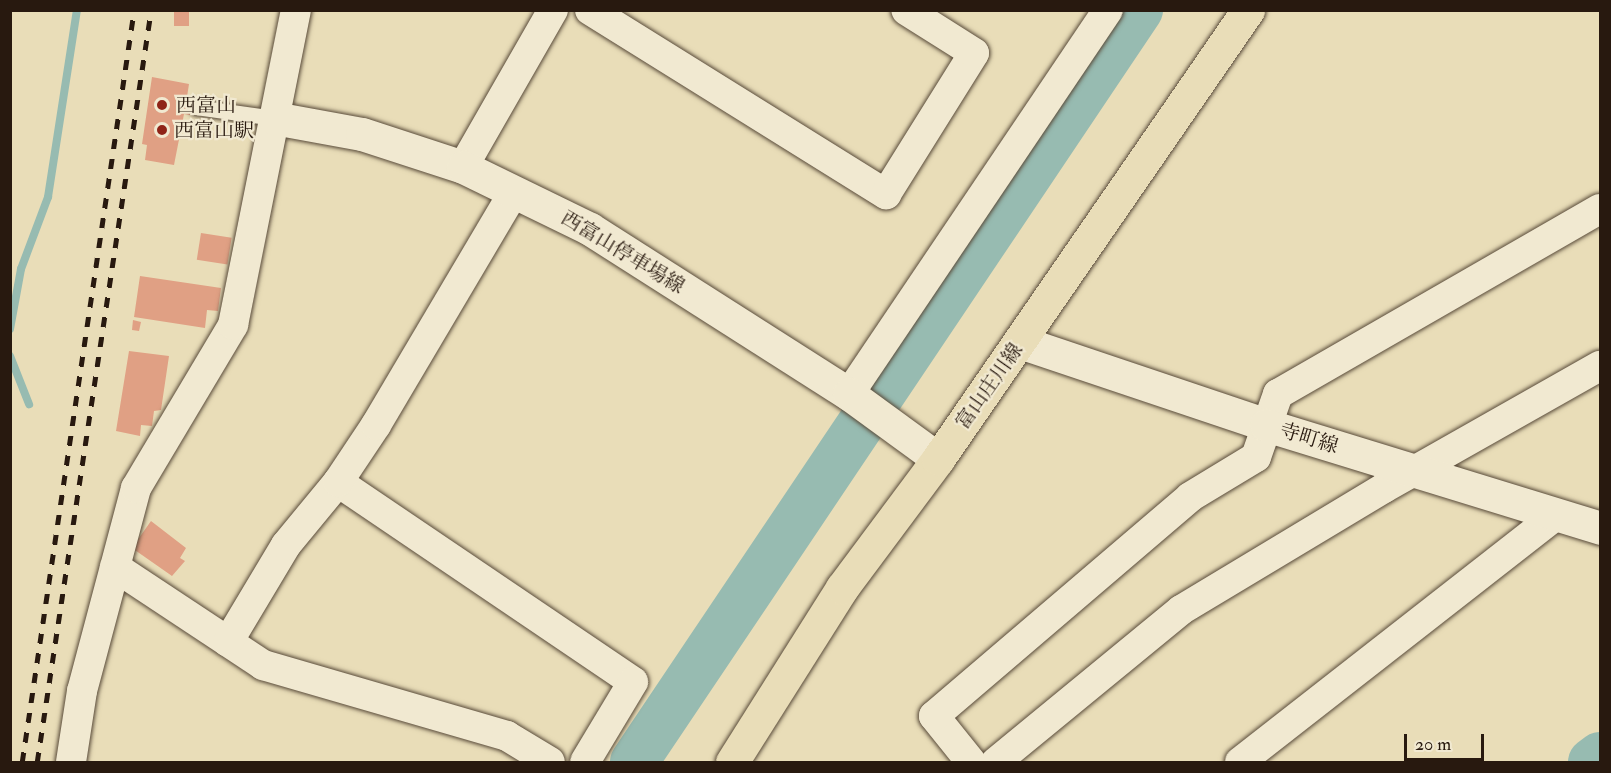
<!DOCTYPE html>
<meta charset="utf-8">
<style>
body{margin:0}
#map{position:relative;width:1611px;height:773px;overflow:hidden;background:#e9ddb8;font-family:"IM FELL Double Pica","Noto Serif JP",serif}
div>[style]{position:absolute}
[style*='--x']{left:calc(var(--x)*1px);top:calc(var(--y)*1px);width:calc(var(--w)*1px);rotate:calc(var(--a)*1deg)}
.stream>*{height:8px;margin:-4px;padding:0 4px;transform-origin:4px;border-radius:4px;background:#97bbb1}
.river>*{height:48px;margin:-24px;padding:0 24px;transform-origin:24px;border-radius:24px;background:#97bbb1}
.building>*{inset:0;background:#e0a084;transform-origin:0 0}
.roads{filter:drop-shadow(0 0 2px #584a39) drop-shadow(0 0 2px #584a39)}
.lane>*{height:15px;margin:-7.5px;padding:0 7.5px;transform-origin:7.5px;border-radius:7.5px;background:#f1e9d1}
.street>*{height:30px;margin:-15px;padding:0 15px;transform-origin:15px;border-radius:15px;background:#f1e9d1}
.secondary>*{height:33px;margin:-16.5px;padding:0 16.5px;transform-origin:16.5px;border-radius:16.5px;background:#f1e9d1}
.primary>*{height:33px;margin:-16.5px;padding:0 16.5px;transform-origin:16.5px;border-radius:16.5px;background:#e9ddb8}
.rail>*{height:4.5px;margin-top:-2.25px;transform-origin:0;background:repeating-linear-gradient(90deg,#28190f 0 10px,transparent 0 20px)}
.dots>*{width:16px;height:16px;translate:-50% -50%;box-sizing:border-box;border:3px solid #f1e9d1;border-radius:50%}
span{translate:-50% -50%;white-space:nowrap;text-align:center;line-height:1.15;-webkit-text-stroke:4.5px #f1e9d1;paint-order:stroke}
.poi-label{font-size:20px;color:#28190f}
.left{translate:0 -50%;text-align:left}
.street-label{font-size:20px;color:#28190f}
.frame{position:absolute;inset:0;border:12px solid #28190f;pointer-events:none}
.scale{position:absolute;left:1404px;top:734px;width:80px;height:27px;box-sizing:border-box;border:3px solid #28190f;border-top:0;padding-left:8px;font-size:18px;line-height:21px;white-space:nowrap;color:#28190f;-webkit-text-stroke:4px #f1e9d1;paint-order:stroke}
</style>
<div id="map">
<div class="stream">
<div style="--x:10;--y:329;--w:61;--a:-79.6"></div>
<div style="--x:21;--y:269;--w:77;--a:-69.4"></div>
<div style="--x:48;--y:197;--w:189;--a:-81.2"></div>
<div style="--x:10;--y:356;--w:52;--a:68.4"></div>
</div>
<div class="river">
<div style="--x:634;--y:762;--w:906;--a:-56.12"></div>
<div style="--x:1592;--y:762;--w:10;--a:-37"></div>
</div>
<div class="building">
<div style="left:174px;top:10px;width:15px;height:16px"></div>
<div style="clip-path:polygon(152px 77px,189px 84px,187px 97px,192px 98px,190px 115px,184px 114px,174px 165px,145px 160px,147px 145px,142px 144px)"></div>
<div style="left:201px;top:233px;width:31px;height:27px;rotate:9deg"></div>
<div style="clip-path:polygon(140px 276px,221px 288px,218px 311px,207px 310px,205px 328px,134px 317px)"></div>
<div style="clip-path:polygon(133px 320px,141px 322px,139px 331px,132px 330px)"></div>
<div style="clip-path:polygon(129px 351px,169px 356px,161px 410px,154px 411px,152px 426px,141px 425px,140px 436px,116px 431px)"></div>
<div style="clip-path:polygon(151px 521px,186px 548px,180px 558px,185px 561px,172px 576px,132px 548px)"></div>
</div>
<div class="roads">
<div class="lane">
<div style="--x:196;--y:107;--w:79;--a:8"></div>
</div>
<div class="street">
<div style="--x:590;--y:10;--w:349;--a:31.9"></div>
<div style="--x:886;--y:194;--w:166;--a:-58"></div>
<div style="--x:974;--y:53;--w:80;--a:-147.7"></div>
<div style="--x:463;--y:167;--w:181;--a:-60.2"></div>
<div style="--x:849;--y:394;--w:463;--a:-56"></div>
<div style="--x:338;--y:482;--w:356;--a:34.1"></div>
<div style="--x:633;--y:682;--w:93;--a:121"></div>
<div style="--x:115;--y:567;--w:178;--a:33.5"></div>
<div style="--x:263;--y:665;--w:254;--a:16.2"></div>
<div style="--x:507;--y:736;--w:50;--a:31.2"></div>
<div style="--x:228;--y:642;--w:113;--a:-59.1"></div>
<div style="--x:286;--y:545;--w:82;--a:-50.5"></div>
<div style="--x:338;--y:482;--w:69;--a:-56.3"></div>
<div style="--x:376;--y:425;--w:271;--a:-59.4"></div>
<div style="--x:71;--y:762;--w:72;--a:-81.2"></div>
<div style="--x:82;--y:691;--w:210;--a:-75.1"></div>
<div style="--x:136;--y:488;--w:190;--a:-59.2"></div>
<div style="--x:233;--y:325;--w:321;--a:-78.7"></div>
<div style="--x:971;--y:762;--w:59;--a:-128.8"></div>
<div style="--x:934;--y:716;--w:337;--a:-40.5"></div>
<div style="--x:1190;--y:497;--w:77;--a:-31.2"></div>
<div style="--x:1256;--y:457;--w:67;--a:-70.8"></div>
<div style="--x:1278;--y:394;--w:371;--a:-29.9"></div>
<div style="--x:996;--y:762;--w:239;--a:-39.4"></div>
<div style="--x:1181;--y:610;--w:237;--a:-31"></div>
<div style="--x:1384;--y:488;--w:248;--a:-29.5"></div>
<div style="--x:1240;--y:762;--w:401;--a:-38"></div>
</div>
<div class="secondary">
<div style="--x:274;--y:118;--w:89;--a:10.3"></div>
<div style="--x:362;--y:134;--w:106;--a:18.1"></div>
<div style="--x:463;--y:167;--w:141;--a:26"></div>
<div style="--x:590;--y:229;--w:307;--a:32.5"></div>
<div style="--x:849;--y:394;--w:110;--a:36.1"></div>
<div style="--x:1020;--y:342;--w:260;--a:18.6"></div>
<div style="--x:1266;--y:425;--w:350;--a:17.1"></div>
</div>
<div class="primary">
<div style="--x:732;--y:762;--w:206;--a:-57.7"></div>
<div style="--x:842;--y:588;--w:161;--a:-53.3"></div>
<div style="--x:938;--y:459;--w:546;--a:-55.38"></div>
</div>
</div>
<div class="rail">
<div style="--x:22;--y:762;--w:760;--a:-81.53"></div>
<div style="--x:37;--y:762;--w:761;--a:-81.38"></div>
</div>
<div class="dots">
<div style="left:162px;top:105px;background:#8f2418"></div>
<div style="left:162px;top:130px;background:#8f2418"></div>
</div>
<div class="poi-label">
<span class="left" style="left:176px;top:105px">西富山</span>
<span class="left" style="left:174px;top:130px">西富山駅</span>
</div>
<div class="street-label">
<span style="left:623px;top:252px;rotate:31deg">西富山停車場線</span>
<span style="left:989px;top:386px;rotate:-55deg">富山庄川線</span>
<span style="left:1309px;top:438px;rotate:17deg">寺町線</span>
</div>
<div class="frame"></div>
<div class="scale">20 m</div>
</div>
